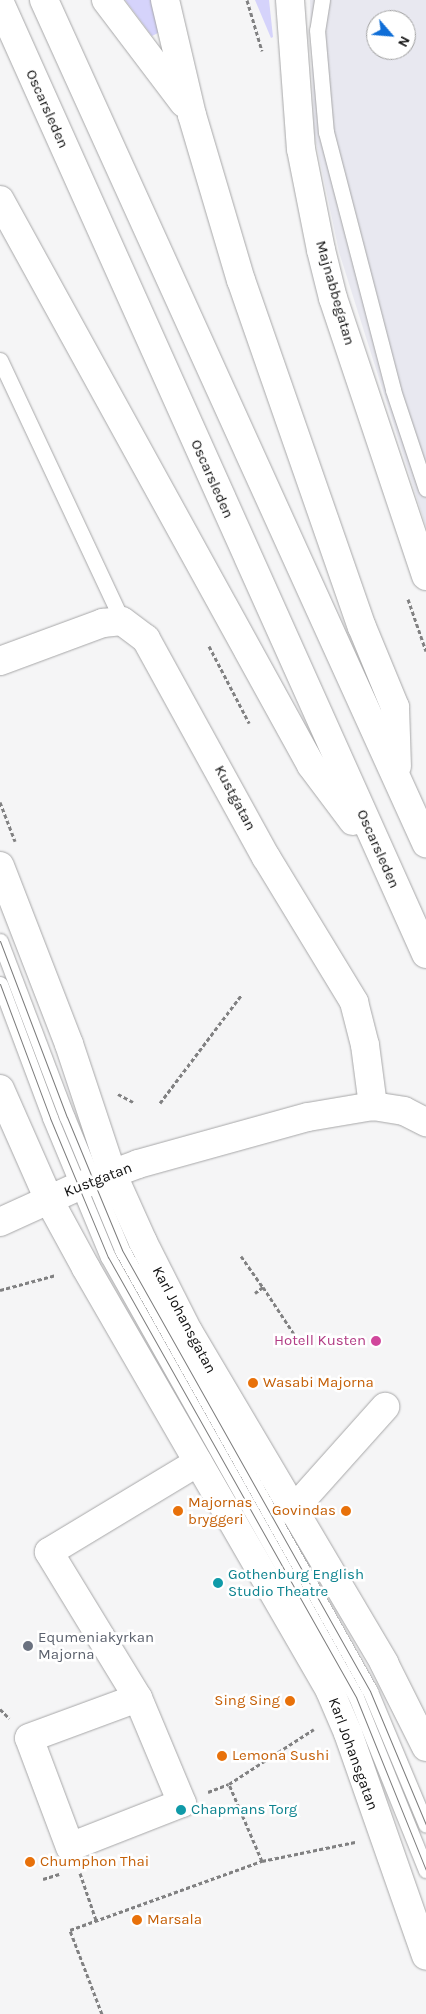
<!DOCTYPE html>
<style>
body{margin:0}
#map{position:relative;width:426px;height:2014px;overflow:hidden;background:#f5f5f6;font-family:Karla,sans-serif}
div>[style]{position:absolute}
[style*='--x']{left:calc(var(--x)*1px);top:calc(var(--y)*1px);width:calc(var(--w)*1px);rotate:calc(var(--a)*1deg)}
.built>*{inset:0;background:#e8e8f0}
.green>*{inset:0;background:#d5d3fb}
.path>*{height:3px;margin-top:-1.5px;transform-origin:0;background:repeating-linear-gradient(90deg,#818182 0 4px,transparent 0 6.5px)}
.roads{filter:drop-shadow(0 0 1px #a7a7a8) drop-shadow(0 0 1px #a7a7a8)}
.lane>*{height:15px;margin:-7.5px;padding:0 7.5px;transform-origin:7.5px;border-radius:7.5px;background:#fff}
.street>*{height:28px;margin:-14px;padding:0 14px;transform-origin:14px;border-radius:14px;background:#fff}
.secondary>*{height:28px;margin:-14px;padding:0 14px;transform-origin:14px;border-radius:14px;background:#fff}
.highway>*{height:28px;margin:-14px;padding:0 14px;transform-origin:14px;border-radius:14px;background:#fff}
.tram>*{height:1px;margin:-0.5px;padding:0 0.5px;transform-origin:0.5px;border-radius:0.5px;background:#7d7d7d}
.dots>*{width:14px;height:14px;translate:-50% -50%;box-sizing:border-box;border:2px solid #fff;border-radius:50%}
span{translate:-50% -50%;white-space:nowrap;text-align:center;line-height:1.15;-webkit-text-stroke:5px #fff;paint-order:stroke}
.street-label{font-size:15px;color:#0e0e0e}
.hotel-label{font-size:15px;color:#b23c85}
.right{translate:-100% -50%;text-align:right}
.food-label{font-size:15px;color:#c56008}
.left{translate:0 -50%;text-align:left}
.culture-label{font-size:15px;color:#0d838f}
.worship-label{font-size:15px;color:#5b616d}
.north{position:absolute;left:366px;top:10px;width:50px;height:50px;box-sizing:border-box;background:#fff;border:1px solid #9f9f9f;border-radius:50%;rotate:117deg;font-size:14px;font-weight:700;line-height:20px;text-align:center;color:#0e0e0e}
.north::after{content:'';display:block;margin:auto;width:18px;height:22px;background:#0f6ed7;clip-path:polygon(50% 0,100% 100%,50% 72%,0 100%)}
</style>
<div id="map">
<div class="built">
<div style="clip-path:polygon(evenodd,310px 0,426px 0,426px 527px,339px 252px,314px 133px,310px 0,376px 20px,406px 20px,406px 50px,376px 50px,376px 20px)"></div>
</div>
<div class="green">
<div style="clip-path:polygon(125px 0,155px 0,162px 31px,152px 36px)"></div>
<div style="clip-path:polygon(255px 0,269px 0,273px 37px,271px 38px)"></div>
</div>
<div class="path">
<div style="--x:247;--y:0;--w:53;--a:73.6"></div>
<div style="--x:408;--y:599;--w:55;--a:70.9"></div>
<div style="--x:209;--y:646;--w:87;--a:62.5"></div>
<div style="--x:0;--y:802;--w:42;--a:69"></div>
<div style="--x:118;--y:1094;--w:17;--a:28"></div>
<div style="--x:160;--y:1103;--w:136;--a:-53"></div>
<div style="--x:241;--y:1256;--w:38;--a:55"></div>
<div style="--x:263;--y:1287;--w:10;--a:143"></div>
<div style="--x:263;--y:1287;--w:56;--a:56.6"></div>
<div style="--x:0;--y:1290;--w:58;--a:-15"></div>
<div style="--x:0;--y:1709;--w:13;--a:45"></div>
<div style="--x:208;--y:1792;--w:22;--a:-21"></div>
<div style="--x:229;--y:1784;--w:101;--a:-32.9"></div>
<div style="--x:262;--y:1861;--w:95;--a:-11.5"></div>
<div style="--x:80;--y:1873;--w:50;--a:71.2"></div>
<div style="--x:43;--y:1879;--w:17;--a:-17"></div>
<div style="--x:102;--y:2014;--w:90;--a:-110.9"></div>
<div style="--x:70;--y:1930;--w:204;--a:-19.8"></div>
<div style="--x:262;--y:1861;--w:84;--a:-113.2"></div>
</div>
<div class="roads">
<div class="lane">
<div style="--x:322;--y:0;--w:30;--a:99"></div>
<div style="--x:317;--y:30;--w:102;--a:85"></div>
<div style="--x:326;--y:132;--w:267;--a:75.4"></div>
<div style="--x:393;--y:390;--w:104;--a:71.6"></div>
<div style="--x:0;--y:360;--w:288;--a:64.9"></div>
<div style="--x:0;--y:941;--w:188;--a:69.2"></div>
<div style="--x:67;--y:1117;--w:144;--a:67.5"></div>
<div style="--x:122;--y:1250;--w:506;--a:60.65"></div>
<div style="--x:370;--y:1691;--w:145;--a:67.3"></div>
<div style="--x:0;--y:984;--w:143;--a:69.5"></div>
<div style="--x:50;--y:1118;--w:151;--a:67.4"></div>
<div style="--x:108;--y:1257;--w:505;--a:60.59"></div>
<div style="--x:356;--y:1697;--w:187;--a:68"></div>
</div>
<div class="street">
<div style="--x:290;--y:0;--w:149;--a:85.8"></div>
<div style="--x:301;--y:149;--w:103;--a:78.8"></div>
<div style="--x:321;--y:250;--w:49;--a:76"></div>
<div style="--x:333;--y:298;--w:293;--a:71.5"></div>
<div style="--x:0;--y:661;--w:110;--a:-20.3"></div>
<div style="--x:103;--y:623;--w:19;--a:-6"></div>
<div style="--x:122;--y:621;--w:30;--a:37"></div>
<div style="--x:146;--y:639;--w:249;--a:61.2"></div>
<div style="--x:266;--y:857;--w:170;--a:58.7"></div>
<div style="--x:354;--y:1002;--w:44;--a:75.7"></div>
<div style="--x:365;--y:1045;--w:62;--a:82.5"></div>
<div style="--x:0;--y:1222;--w:87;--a:-24.5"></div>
<div style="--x:79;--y:1186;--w:63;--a:-20.4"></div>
<div style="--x:138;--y:1164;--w:176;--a:-15.5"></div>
<div style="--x:308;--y:1117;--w:66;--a:-9.6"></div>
<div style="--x:373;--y:1106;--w:31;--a:9"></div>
<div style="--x:404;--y:1111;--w:25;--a:27"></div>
<div style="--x:292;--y:1511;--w:140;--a:-48.2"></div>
<div style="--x:138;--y:1698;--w:114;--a:67.3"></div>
<div style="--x:182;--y:1803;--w:120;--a:158.6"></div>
<div style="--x:70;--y:1847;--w:116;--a:-110.6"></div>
<div style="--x:29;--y:1738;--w:116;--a:-20.2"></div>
<div style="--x:138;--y:1698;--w:171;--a:-121.4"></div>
<div style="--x:49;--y:1552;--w:174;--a:-31.1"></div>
</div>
<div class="secondary">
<div style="--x:0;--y:866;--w:191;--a:68.8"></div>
<div style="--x:69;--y:1044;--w:136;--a:71.6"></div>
<div style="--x:112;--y:1173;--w:76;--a:65.8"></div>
<div style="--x:143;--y:1242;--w:100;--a:63.2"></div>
<div style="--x:188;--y:1331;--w:386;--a:59.4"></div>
<div style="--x:384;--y:1663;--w:94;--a:63.4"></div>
<div style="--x:0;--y:1089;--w:121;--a:66.2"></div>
<div style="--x:49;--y:1200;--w:77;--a:61.4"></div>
<div style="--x:86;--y:1268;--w:488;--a:60"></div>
<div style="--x:330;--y:1691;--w:46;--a:66.8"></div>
<div style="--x:348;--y:1733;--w:236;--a:70.7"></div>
</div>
<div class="highway">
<div style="--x:44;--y:0;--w:926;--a:65.62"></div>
<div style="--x:106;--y:0;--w:129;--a:52.9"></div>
<div style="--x:165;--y:0;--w:118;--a:76.8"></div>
<div style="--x:192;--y:115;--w:172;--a:73.5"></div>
<div style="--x:241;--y:280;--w:367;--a:70.8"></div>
<div style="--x:362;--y:627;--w:87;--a:67.6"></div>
<div style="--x:395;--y:707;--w:59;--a:88.1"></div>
<div style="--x:0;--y:3;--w:1042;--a:65.87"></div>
<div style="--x:0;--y:200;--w:645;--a:61.17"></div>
<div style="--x:311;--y:765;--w:70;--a:53.1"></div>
</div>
</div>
<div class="tram">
<div style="--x:0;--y:941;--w:188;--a:69.2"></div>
<div style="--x:67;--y:1117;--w:144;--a:67.5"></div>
<div style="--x:122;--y:1250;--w:506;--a:60.65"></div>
<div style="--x:370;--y:1691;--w:145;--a:67.3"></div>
<div style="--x:0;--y:984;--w:143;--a:69.5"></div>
<div style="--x:50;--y:1118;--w:151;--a:67.4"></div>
<div style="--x:108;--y:1257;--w:505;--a:60.59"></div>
<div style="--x:356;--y:1697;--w:187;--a:68"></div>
</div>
<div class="dots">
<div style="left:376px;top:1341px;background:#d1479c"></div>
<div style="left:253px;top:1383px;background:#e8710a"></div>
<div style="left:178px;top:1511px;background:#e8710a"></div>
<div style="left:346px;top:1511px;background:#e8710a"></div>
<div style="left:218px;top:1583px;background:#0f9aa8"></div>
<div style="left:28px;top:1646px;background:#6b7280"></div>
<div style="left:290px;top:1701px;background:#e8710a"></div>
<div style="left:222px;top:1756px;background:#e8710a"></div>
<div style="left:181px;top:1810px;background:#0f9aa8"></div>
<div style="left:30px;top:1862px;background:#e8710a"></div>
<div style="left:137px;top:1920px;background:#e8710a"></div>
</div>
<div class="street-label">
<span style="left:47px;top:109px;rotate:66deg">Oscarsleden</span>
<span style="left:335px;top:293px;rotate:74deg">Majnabbegatan</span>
<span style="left:212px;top:479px;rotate:66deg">Oscarsleden</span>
<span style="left:235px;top:798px;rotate:62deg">Kustgatan</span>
<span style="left:378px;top:849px;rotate:66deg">Oscarsleden</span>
<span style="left:98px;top:1180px;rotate:-21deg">Kustgatan</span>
<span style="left:184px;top:1320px;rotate:62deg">Karl Johansgatan</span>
<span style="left:353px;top:1754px;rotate:70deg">Karl Johansgatan</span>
</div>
<div class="hotel-label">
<span class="right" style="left:366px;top:1341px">Hotell Kusten</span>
</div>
<div class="food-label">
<span class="left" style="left:263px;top:1383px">Wasabi Majorna</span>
<span class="left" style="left:188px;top:1511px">Majornas<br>bryggeri</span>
<span class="right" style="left:336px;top:1511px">Govindas</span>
<span class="right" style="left:280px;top:1701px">Sing Sing</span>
<span class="left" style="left:232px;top:1756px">Lemona Sushi</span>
<span class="left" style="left:40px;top:1862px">Chumphon Thai</span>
<span class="left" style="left:147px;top:1920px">Marsala</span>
</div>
<div class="culture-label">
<span class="left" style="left:228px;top:1583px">Gothenburg English<br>Studio Theatre</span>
<span class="left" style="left:191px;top:1810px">Chapmans Torg</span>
</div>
<div class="worship-label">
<span class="left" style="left:38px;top:1646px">Equmeniakyrkan<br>Majorna</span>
</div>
<div class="north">N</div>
</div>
